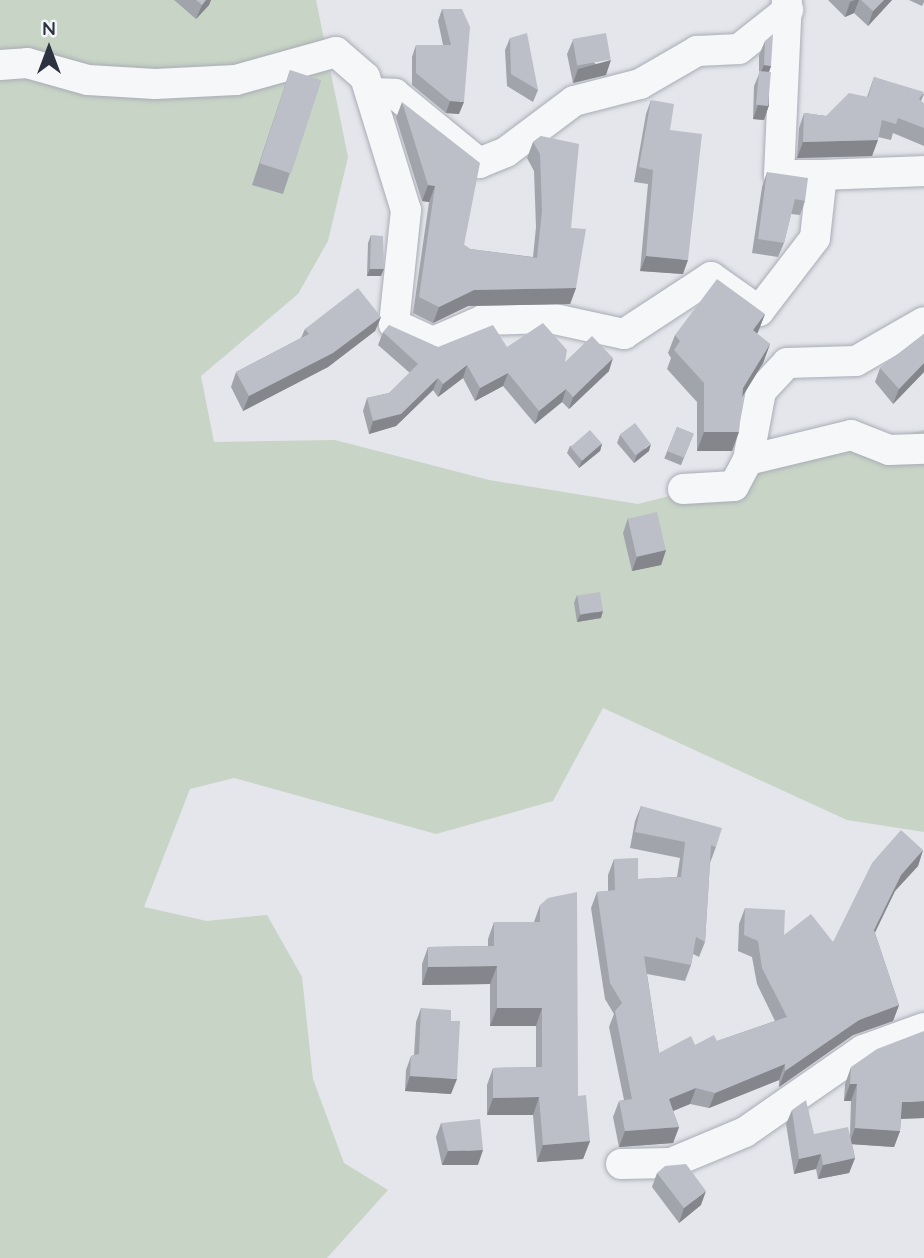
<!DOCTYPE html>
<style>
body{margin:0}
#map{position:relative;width:924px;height:1258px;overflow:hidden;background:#e4e6eb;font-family:Quicksand,sans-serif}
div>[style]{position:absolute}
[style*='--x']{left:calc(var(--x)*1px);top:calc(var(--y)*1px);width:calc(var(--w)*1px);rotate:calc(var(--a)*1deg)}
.green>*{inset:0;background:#c8d4c6}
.roads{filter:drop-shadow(0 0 2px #a9acb5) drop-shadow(0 0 2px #a9acb5)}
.minor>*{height:30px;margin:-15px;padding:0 15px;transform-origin:15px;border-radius:15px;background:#f6f7f9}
.wall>*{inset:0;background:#a2a4ab;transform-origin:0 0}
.shaded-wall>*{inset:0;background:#84868b}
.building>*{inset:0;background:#bcbfc7;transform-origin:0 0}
span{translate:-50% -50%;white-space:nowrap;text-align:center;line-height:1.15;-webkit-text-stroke:6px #f4f5f8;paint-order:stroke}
.north{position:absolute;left:14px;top:14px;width:70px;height:70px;-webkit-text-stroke:5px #f4f5f8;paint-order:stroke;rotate:0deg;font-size:19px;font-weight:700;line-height:28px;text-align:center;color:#2d3241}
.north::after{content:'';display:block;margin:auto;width:24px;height:32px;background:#2d3241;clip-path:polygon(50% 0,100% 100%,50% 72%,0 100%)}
</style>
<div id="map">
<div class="green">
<div style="clip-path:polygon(0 0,316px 0,348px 157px,328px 241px,298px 294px,201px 376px,214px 442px,335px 440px,489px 480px,638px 504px,924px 430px,924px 832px,847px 820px,603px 708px,553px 801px,436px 834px,234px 778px,190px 789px,144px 907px,207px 921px,267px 915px,302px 977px,313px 1079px,344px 1163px,388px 1190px,327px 1258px,0 1258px)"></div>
</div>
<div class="roads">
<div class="minor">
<div style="--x:0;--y:65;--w:27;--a:-4"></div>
<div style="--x:27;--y:63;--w:63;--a:15.6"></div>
<div style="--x:88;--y:80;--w:67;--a:3.4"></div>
<div style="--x:155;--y:84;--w:81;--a:-2.8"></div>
<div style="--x:236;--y:80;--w:104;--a:-15.6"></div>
<div style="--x:336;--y:52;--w:38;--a:41"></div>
<div style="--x:365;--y:77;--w:139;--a:72.9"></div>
<div style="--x:406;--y:210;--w:115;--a:96"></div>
<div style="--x:394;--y:324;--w:43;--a:24.8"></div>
<div style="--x:433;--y:342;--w:55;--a:-23.7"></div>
<div style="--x:483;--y:320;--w:67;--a:-1.7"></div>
<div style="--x:550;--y:318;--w:76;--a:12.2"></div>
<div style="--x:624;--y:334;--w:104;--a:-33.2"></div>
<div style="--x:711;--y:277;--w:59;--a:35.3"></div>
<div style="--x:759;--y:311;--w:92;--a:-52.5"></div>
<div style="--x:815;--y:238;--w:63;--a:-83.7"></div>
<div style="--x:822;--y:175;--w:43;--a:180"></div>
<div style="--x:779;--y:175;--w:175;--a:-87.4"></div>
<div style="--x:371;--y:93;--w:24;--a:2"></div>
<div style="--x:395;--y:94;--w:109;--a:39.4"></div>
<div style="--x:479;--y:163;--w:29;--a:-22"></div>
<div style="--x:506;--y:152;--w:85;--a:-36.9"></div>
<div style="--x:574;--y:101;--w:68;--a:-14.4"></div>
<div style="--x:640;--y:84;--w:66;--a:-30.1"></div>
<div style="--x:697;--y:51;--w:42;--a:-2.7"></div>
<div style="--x:739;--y:49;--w:63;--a:-38.5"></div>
<div style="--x:822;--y:175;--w:102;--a:-2.2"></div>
<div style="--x:748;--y:460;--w:70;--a:-79.3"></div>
<div style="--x:761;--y:391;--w:38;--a:-47"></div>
<div style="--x:787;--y:363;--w:69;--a:-1.7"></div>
<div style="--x:856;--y:361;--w:78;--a:-29.8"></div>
<div style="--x:683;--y:489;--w:51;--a:-3.4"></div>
<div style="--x:734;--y:486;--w:30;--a:-62"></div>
<div style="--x:748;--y:460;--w:106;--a:-13.6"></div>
<div style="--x:851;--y:435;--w:41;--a:21.5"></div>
<div style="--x:889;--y:450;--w:35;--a:-2"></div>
<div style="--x:621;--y:1164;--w:50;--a:-1.1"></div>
<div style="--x:671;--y:1163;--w:80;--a:-22.7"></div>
<div style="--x:745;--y:1132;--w:144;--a:-34.8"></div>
<div style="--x:863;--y:1050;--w:65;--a:-19.8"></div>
</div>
</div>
<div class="wall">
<div style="clip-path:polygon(174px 0,211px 0,209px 5px,196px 19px)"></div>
<div style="clip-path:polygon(828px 0,892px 0,868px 26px,854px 13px,845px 17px)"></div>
<div style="clip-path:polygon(909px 0,924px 0,924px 2px,922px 6px)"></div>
<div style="clip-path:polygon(442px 9px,462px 9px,459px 114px,446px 113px,412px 85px,412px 57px,416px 45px,443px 45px,438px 21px)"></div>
<div style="clip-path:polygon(510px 38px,538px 90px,533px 102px,507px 86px,505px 50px)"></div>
<div style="clip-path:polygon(573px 40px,606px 75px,573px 83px,567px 54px)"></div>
<div style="clip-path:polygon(765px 41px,771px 66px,769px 72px,769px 105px,764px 120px,753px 119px,754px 86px,759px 74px,759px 55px)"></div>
<div style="clip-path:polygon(290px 70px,290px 173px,283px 194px,252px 185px)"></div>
<div style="clip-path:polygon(874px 77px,924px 94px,921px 101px,924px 104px,924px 146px,893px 133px,891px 140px,878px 137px,872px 156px,797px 158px,799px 128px,804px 113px,826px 116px,867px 97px)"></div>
<div style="clip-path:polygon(651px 100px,670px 130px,683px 274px,640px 271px,648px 184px,634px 182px,646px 114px)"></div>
<div style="clip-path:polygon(402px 102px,464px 245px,470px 249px,533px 257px,536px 227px,534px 171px,527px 158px,533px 142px,541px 136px,571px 228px,576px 288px,570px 304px,468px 306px,433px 323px,413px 313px,429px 202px,422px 201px,396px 118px)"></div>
<div style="clip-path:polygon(767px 172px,805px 201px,800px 215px,791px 214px,784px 243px,778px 257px,752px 253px,762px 187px)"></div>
<div style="clip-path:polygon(371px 235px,381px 276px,367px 276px,368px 243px)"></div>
<div style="clip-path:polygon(765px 314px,757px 334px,770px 344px,763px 363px,742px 397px,732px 451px,697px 451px,697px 402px,667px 369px,671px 358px,668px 353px,675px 335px)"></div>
<div style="clip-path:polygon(381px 317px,375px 331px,328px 367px,243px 411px,231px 387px,236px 372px,301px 338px,305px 329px)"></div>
<div style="clip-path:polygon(383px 332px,438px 347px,507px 347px,565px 362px,609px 371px,569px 409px,562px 402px,535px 424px,503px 386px,475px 401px,463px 378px,438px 397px,433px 390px,396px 426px,369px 434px,363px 411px,367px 398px,389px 393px,410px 373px,378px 345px)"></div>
<div style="clip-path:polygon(924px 334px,924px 372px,893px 404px,875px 382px,880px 368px)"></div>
<div style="left:677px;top:427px;width:18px;height:34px;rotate:22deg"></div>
<div style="clip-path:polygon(620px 435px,649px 451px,634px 463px,617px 443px)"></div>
<div style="clip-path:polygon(602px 444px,600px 451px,579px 468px,567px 453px,570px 446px)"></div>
<div style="clip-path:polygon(628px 518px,666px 550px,661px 565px,632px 571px,623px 533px)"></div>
<div style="clip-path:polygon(577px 595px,601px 618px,577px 622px,574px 603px)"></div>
<div style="clip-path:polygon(641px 806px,716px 847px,710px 863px,705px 942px,699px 957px,693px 954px,691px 965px,685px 981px,647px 974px,659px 1053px,695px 1045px,717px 1041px,775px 1021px,757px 984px,752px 957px,738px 951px,739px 924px,745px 908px,784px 935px,833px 942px,923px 850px,918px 866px,895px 891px,875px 933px,899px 1005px,893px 1021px,853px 1035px,779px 1087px,779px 1080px,709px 1108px,690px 1104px,673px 1111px,679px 1127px,673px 1143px,619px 1147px,613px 1117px,619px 1101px,624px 1100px,609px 1027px,614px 1014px,605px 999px,591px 908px,597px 892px,608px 891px,608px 875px,614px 859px,638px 879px,677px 877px,680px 858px,630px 848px,635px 821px)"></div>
<div style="clip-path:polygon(540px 905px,578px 1096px,590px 1141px,583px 1159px,537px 1162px,533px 1115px,487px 1115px,487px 1085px,493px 1068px,536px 1067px,536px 1026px,490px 1026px,490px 984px,422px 985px,422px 964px,428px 947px,488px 946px,488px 939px,494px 922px,534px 922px)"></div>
<div style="clip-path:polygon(421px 1008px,451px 1021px,451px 1094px,405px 1091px,406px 1070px,411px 1056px,414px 1055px,416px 1022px)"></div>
<div style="clip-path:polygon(851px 1067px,924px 1118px,901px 1119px,900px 1131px,894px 1147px,852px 1144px,855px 1158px,849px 1173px,818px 1179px,816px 1169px,794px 1174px,786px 1124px,792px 1110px,814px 1134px,850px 1135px,851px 1101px,844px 1101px,845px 1084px)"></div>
<div style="clip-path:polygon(441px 1123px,478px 1165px,442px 1165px,436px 1137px)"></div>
<div style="clip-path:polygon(657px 1173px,701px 1205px,679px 1223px,652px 1187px)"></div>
</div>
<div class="shaded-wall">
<div style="clip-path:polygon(206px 0,211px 0,209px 5px,196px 19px,202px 5px)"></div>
<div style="clip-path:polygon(855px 0,859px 0,854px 13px,845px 17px,850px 2px)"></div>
<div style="clip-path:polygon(884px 0,892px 0,868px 26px,873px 11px)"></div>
<div style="clip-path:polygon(611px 60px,606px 75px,573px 83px,578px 69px)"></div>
<div style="clip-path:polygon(764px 65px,771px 66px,766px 80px,759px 77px)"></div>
<div style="clip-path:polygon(450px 101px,464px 102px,459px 114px,446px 113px)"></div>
<div style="clip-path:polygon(758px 105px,769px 105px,764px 120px,753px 119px)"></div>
<div style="clip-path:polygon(878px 140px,872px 156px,797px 158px,803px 142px)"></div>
<div style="clip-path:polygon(428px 185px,435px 186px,429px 202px,422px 201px)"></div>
<div style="clip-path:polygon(646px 256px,688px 260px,683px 274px,640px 271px)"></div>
<div style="clip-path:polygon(370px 269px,384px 269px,381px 276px,367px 276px)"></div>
<div style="clip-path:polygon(576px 288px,570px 304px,468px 306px,433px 323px,439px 307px,474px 290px)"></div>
<div style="clip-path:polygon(765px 314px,758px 332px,746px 349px,753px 330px)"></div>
<div style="clip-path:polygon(381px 317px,375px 331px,328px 367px,243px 411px,249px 396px)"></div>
<div style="clip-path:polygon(770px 344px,763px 363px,736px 407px,743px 388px)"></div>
<div style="clip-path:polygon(613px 358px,609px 371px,569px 409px,573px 397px)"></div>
<div style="clip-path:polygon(924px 363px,924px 372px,893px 404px,899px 389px)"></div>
<div style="clip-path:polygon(467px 365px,463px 378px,438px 397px,443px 384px)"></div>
<div style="clip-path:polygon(508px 373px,503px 386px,475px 401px,480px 388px)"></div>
<div style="clip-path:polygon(438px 378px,433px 390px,396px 426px,369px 434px,373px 421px)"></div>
<div style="clip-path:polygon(566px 389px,562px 402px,535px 424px,539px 411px)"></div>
<div style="clip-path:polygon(704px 432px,739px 432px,732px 451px,697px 451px)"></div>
<div style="clip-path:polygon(602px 444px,600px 451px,579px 468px,582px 460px)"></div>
<div style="clip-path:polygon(651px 444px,649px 451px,634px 463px,637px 455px)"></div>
<div style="clip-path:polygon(666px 550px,661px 565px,632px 571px,637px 557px)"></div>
<div style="clip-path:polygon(603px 611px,601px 618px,577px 622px,580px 615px)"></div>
<div style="clip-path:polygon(923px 850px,918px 866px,895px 891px,868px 946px,874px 930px,901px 875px)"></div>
<div style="clip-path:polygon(497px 966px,490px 984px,422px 985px,428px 967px)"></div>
<div style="clip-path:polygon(899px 1005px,893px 1021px,853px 1035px,779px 1087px,785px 1071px,859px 1020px)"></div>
<div style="clip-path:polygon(497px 1008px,542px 1008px,536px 1026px,490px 1026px)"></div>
<div style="clip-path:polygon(785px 1064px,779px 1080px,709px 1108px,715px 1093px)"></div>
<div style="clip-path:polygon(410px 1076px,457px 1079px,451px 1094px,405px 1091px)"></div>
<div style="clip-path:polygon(850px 1084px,857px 1084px,851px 1101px,844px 1101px)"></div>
<div style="clip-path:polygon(696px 1088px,690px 1104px,663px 1115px,669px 1099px)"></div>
<div style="clip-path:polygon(539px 1097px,533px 1115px,487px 1115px,493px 1098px)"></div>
<div style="clip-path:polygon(924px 1101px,924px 1118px,896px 1119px,902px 1102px)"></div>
<div style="clip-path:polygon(679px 1127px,673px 1143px,619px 1147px,625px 1131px)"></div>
<div style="clip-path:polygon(855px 1128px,900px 1131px,894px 1147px,849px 1144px)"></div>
<div style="clip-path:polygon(590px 1141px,583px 1159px,537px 1162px,543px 1145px)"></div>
<div style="clip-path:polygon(483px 1150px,478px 1165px,442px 1165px,448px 1151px)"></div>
<div style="clip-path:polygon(821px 1154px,816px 1169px,794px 1174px,799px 1159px)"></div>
<div style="clip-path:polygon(855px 1158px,849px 1173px,818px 1179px,823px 1165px)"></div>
<div style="clip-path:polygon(706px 1191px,701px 1205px,679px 1223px,684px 1208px)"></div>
</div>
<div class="building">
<div style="clip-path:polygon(196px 0,206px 0,202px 5px)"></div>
<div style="clip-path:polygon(861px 0,884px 0,873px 11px)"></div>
<div style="clip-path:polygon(442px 9px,462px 9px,470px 27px,464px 102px,450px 101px,416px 73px,416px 45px,451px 45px)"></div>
<div style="clip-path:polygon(527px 33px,538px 90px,511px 74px,510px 38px)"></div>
<div style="left:606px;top:33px;width:27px;height:34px;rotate:80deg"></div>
<div style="clip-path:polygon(773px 34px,771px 66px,764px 65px,765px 41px)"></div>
<div style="left:290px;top:70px;width:33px;height:98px;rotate:18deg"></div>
<div style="left:759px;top:71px;width:12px;height:34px;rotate:5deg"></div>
<div style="clip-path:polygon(874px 77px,924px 92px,919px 99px,924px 104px,924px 128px,898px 118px,896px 124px,882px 120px,878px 140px,803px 142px,804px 113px,826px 116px,849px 93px,868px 97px)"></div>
<div style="clip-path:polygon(651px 100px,674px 104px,670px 130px,702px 134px,688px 260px,646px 256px,653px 170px,639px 167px)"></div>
<div style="clip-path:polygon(402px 102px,480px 163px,464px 245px,470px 249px,537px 258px,542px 211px,540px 154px,533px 142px,541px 136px,579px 144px,571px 228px,586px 229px,576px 288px,474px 290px,439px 307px,419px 297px,435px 186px,428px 185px)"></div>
<div style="clip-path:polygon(767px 172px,808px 178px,805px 201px,795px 199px,784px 243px,758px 239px)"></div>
<div style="clip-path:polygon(371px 235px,383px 236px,384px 269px,370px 269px)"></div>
<div style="clip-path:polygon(717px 279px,765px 314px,753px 330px,770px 344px,743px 388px,739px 432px,704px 432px,704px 383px,674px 350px,680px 341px,675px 335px)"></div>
<div style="clip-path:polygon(358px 288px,381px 317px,333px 353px,249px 396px,236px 372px,309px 334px,305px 329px)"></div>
<div style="clip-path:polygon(543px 323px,567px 350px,565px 362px,592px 336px,613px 358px,573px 397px,566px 389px,539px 411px,508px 373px,480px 388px,467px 365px,443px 384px,438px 378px,401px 414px,373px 421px,367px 398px,389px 393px,418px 364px,383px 332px,389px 325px,438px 347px,493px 325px,507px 347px)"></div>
<div style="clip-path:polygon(924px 334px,924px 363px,899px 389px,880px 368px)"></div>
<div style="left:635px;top:423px;width:26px;height:19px;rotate:53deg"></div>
<div style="left:677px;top:427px;width:18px;height:26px;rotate:22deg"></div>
<div style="left:590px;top:430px;width:18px;height:26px;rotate:49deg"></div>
<div style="left:657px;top:512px;width:39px;height:30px;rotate:77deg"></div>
<div style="left:600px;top:592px;width:19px;height:23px;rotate:81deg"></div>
<div style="clip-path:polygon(641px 806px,722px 828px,716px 847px,711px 845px,705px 942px,696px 937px,691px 965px,644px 956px,659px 1053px,691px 1036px,695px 1045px,714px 1035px,717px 1041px,787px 1017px,762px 968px,758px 941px,744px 935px,745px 908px,785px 910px,784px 935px,811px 914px,833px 942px,872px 863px,901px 830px,923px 850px,901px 875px,874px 930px,899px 1005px,859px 1020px,785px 1071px,785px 1064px,715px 1093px,696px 1088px,669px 1099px,679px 1127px,625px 1131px,619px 1101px,632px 1099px,615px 1011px,622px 1003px,610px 983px,597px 892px,615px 890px,614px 859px,638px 858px,638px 879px,681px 877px,685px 842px,635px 832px)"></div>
<div style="clip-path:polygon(577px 892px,578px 1096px,586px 1095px,590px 1141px,543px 1145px,539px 1097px,493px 1098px,493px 1068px,542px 1067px,542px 1008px,497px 1008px,497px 966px,428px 967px,428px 947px,494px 946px,494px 922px,540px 922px,540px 905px,548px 898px)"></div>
<div style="clip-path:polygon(421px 1008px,451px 1010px,451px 1021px,460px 1021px,457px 1079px,410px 1076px,411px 1056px,419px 1054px)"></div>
<div style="clip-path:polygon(924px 1031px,924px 1101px,902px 1102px,900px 1131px,855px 1128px,857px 1084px,850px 1084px,851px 1067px,877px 1049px)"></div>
<div style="clip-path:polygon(806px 1100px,814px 1134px,848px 1127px,855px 1158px,823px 1165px,821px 1154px,799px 1159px,792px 1110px)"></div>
<div style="clip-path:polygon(480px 1119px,483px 1150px,448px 1151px,441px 1123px)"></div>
<div style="clip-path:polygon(686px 1164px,706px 1191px,684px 1208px,657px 1173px,665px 1166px)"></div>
</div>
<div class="north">N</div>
</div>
